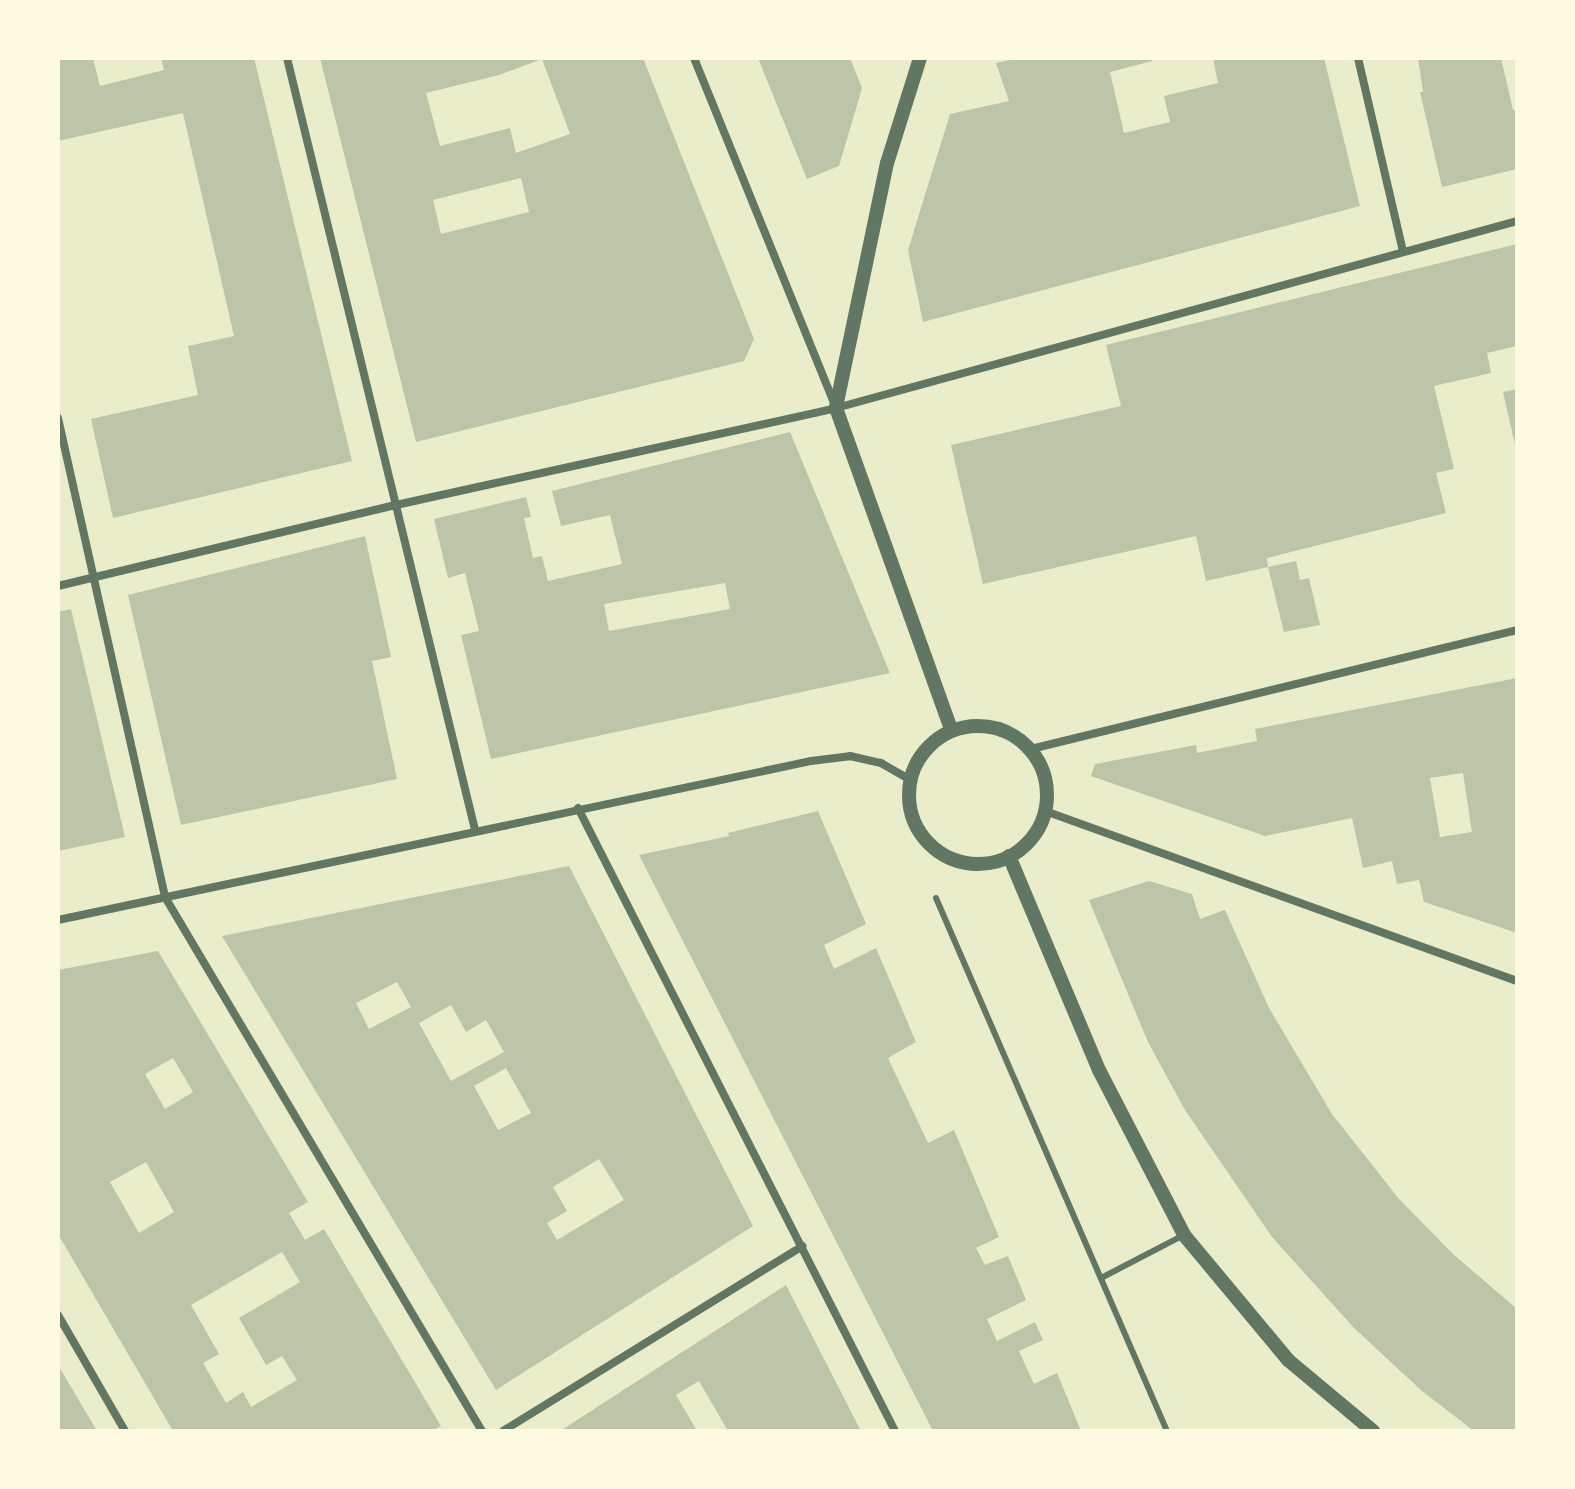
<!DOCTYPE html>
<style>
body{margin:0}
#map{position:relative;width:1575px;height:1489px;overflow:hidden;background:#e9edc9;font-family:"Archivo Narrow",sans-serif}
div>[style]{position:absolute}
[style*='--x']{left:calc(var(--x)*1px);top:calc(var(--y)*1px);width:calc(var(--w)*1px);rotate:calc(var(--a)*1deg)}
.building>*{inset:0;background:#bcc5a7}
.service>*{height:6px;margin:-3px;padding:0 3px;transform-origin:3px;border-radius:3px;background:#617663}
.minor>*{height:8px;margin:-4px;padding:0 4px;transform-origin:4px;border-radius:4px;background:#617663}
.tertiary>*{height:14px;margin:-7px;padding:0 7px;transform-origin:7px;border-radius:7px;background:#617663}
.tertiary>.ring{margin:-7px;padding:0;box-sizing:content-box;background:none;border:14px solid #617663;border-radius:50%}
span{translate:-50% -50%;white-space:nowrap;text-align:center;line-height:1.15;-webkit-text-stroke:8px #fefae0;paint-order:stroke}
.frame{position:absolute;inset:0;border:60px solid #fefae0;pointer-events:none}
</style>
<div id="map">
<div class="building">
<div style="clip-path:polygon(58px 58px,93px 58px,100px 86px,164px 70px,161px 58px,254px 58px,352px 461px,113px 518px,91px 419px,198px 395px,188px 346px,234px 336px,183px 113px,58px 141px)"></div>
<div style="clip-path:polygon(evenodd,320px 58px,643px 58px,754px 339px,744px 361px,416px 442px,320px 58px,542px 59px,570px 134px,516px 153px,510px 128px,440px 146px,426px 93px,499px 75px,542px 59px,320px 58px,521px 178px,529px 212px,441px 234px,433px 200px,521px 178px)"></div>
<div style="clip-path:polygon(758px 58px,850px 58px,862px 88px,839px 166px,807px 179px)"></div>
<div style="clip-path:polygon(1018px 58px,1152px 58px,1152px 61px,1110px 72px,1124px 133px,1170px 122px,1164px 96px,1218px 83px,1213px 58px,1324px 58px,1360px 206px,923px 322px,908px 250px,950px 114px,1009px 101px,996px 63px)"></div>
<div style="clip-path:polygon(1418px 58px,1501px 58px,1513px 110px,1517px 110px,1517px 169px,1442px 187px,1420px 92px,1423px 92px)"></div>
<div style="clip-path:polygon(1517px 244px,1517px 346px,1487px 353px,1491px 373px,1434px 386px,1454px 469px,1436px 473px,1446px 513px,1267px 558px,1268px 567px,1296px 561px,1300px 580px,1309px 578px,1320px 625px,1284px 632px,1268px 567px,1206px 581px,1196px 536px,983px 584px,951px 445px,1121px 406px,1106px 345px)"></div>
<div style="clip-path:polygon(1517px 389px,1517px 449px,1516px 449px,1503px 392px)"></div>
<div style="clip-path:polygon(evenodd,790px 432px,890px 673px,491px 759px,461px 635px,479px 631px,465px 573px,448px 578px,434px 519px,526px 497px,531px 517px,524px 518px,533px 558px,542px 556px,548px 581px,622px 564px,610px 515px,561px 526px,552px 491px,790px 432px,725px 583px,730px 609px,609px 631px,604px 604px,725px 583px)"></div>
<div style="clip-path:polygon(365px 536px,391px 657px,372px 661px,397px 779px,181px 825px,128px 595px)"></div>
<div style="clip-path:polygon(71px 609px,125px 837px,58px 851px,58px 612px)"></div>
<div style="clip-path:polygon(evenodd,1517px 678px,1517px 933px,1424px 902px,1419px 880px,1397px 884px,1392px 861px,1363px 868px,1352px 818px,1265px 836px,1091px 776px,1095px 764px,1196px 745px,1197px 753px,1257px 741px,1255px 729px,1517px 678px,1463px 773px,1472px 832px,1440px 837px,1430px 778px,1463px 773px)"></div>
<div style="clip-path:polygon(818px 811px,866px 924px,824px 945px,834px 969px,876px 948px,916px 1042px,888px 1058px,928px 1143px,954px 1130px,999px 1237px,976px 1248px,985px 1265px,1008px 1256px,1026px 1300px,987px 1319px,997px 1341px,1035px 1322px,1043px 1340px,1019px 1351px,1034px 1384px,1057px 1373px,1081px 1431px,933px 1431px,639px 855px,729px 836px,728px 833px)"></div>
<div style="clip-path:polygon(evenodd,569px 866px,753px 1226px,496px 1390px,222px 936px,569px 866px,397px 982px,411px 1007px,369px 1029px,356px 1003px,397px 982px,569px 866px,451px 1005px,466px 1032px,486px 1020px,504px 1052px,451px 1081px,419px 1023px,451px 1005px,569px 866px,506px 1068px,531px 1113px,498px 1130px,474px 1086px,506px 1068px,569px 866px,599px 1159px,624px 1200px,557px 1240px,547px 1223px,567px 1211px,553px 1187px,599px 1159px)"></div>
<div style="clip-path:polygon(1149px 881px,1192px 894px,1200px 919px,1225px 910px,1269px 1008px,1332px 1114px,1399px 1199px,1453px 1254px,1517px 1309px,1517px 1431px,1474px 1431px,1422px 1391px,1354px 1328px,1272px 1237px,1185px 1110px,1148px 1042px,1089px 900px)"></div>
<div style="clip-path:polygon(evenodd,158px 951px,308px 1202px,289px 1213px,305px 1240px,324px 1229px,441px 1426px,433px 1431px,173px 1431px,58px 1234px,58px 970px,158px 951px,173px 1058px,193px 1092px,165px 1109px,145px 1074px,173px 1058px,158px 951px,146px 1162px,174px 1212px,139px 1233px,110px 1182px,146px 1162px,158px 951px,282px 1252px,300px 1282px,239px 1318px,266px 1365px,282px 1356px,297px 1380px,251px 1407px,243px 1392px,226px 1403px,203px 1363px,219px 1354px,191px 1305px,282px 1252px)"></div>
<div style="clip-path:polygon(786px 1285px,861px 1431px,728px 1431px,699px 1381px,676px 1395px,697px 1431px,560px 1431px)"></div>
<div style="clip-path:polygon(58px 1365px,97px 1431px,58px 1431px)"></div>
</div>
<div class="service">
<div style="--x:936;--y:898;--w:581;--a:66.57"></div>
<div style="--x:1101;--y:1278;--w:93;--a:-27.4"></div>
</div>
<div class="minor">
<div style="--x:287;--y:58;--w:795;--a:76.31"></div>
<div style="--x:694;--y:58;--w:372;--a:67.9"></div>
<div style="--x:1358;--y:58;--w:198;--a:76.9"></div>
<div style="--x:58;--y:418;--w:491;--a:77.4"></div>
<div style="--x:165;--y:897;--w:621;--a:59.31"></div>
<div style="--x:58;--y:586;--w:348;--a:-13.5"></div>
<div style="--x:396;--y:505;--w:451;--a:-12.4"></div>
<div style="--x:836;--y:408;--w:706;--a:-15.35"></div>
<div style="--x:1031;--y:749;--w:500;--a:-13.76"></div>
<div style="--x:578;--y:808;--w:699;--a:63.03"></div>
<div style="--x:1045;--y:811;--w:502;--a:19.81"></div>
<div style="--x:58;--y:920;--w:770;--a:-11.92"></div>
<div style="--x:811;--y:761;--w:39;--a:-7"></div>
<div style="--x:850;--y:756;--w:32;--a:13"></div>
<div style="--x:881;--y:763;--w:34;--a:30"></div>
<div style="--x:58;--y:1315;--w:134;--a:60"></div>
<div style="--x:503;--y:1431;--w:352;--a:-31.7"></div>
</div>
<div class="tertiary">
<div style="--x:920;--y:58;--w:110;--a:107.4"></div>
<div style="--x:887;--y:163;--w:250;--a:101.8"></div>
<div style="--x:836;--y:408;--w:342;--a:70.3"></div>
<div class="ring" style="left:909px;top:726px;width:124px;height:124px"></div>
<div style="--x:1009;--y:856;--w:232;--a:67.2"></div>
<div style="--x:1099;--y:1070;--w:186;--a:62.7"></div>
<div style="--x:1184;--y:1235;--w:163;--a:50.2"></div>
<div style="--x:1288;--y:1360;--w:111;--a:39.9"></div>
</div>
<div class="frame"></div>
</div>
